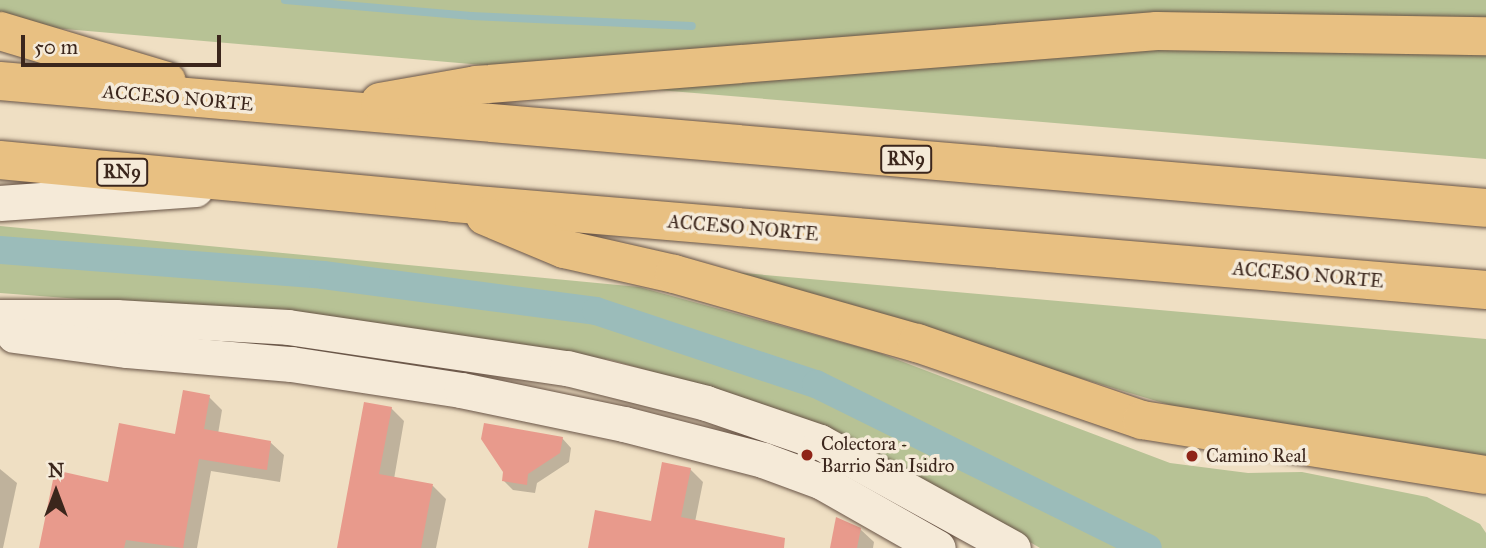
<!DOCTYPE html>
<style>
body{margin:0}
#map{position:relative;width:1486px;height:548px;overflow:hidden;background:#efdfc3;font-family:"IM FELL Great Primer",serif}
div>[style]{position:absolute}
[style*='--x']{left:calc(var(--x)*1px);top:calc(var(--y)*1px);width:calc(var(--w)*1px);rotate:calc(var(--a)*1deg)}
.green>*{inset:0;background:#b7c295}
.shadow>*{inset:0;background:#0003}
.stream>*{height:8px;margin:-4px;padding:0 4px;transform-origin:4px;border-radius:4px;background:#9bbcba}
.canal>*{height:28px;margin:-14px;padding:0 14px;transform-origin:14px;border-radius:14px;background:#9bbcba}
.building>*{inset:0;background:#e89a8c}
.roads{filter:drop-shadow(0 0 2px #685446) drop-shadow(0 0 2px #685446)}
.minor>*{height:35px;margin:-17.5px;padding:0 17.5px;transform-origin:17.5px;border-radius:17.5px;background:#f5ead8}
.highway>*{height:38px;margin:-19px;padding:0 19px;transform-origin:19px;border-radius:19px;background:#e8c082}
.dots>*{width:19px;height:19px;translate:-50% -50%;box-sizing:border-box;border:4px solid #f5ead8;border-radius:50%}
span{translate:-50% -50%;white-space:nowrap;text-align:center;line-height:1.15;-webkit-text-stroke:7px #f5ead8;paint-order:stroke}
.shield-label span{padding:2px 5px;background:#f5ead8;border:2px solid;border-radius:5px;-webkit-text-stroke-width:0}
.shield-label{font-size:18px;color:#3b261c;font-weight:700}
.street-label{font-size:19px;color:#3b261c}
.poi-label{font-size:19px;color:#3b261c}
.left{translate:0 -50%;text-align:left}
.north{position:absolute;left:21px;top:457px;width:70px;height:70px;-webkit-text-stroke:5px #f5ead8;paint-order:stroke;rotate:0deg;font-size:19px;font-weight:700;line-height:28px;text-align:center;color:#3b261c}
.north::after{content:'';display:block;margin:auto;width:24px;height:32px;background:#3b261c;clip-path:polygon(50% 0,100% 100%,50% 72%,0 100%)}
.scale{position:absolute;left:21px;top:35px;width:200px;height:32px;box-sizing:border-box;border:4px solid #3b261c;border-top:0;padding-left:9px;font-size:21px;line-height:24px;white-space:nowrap;color:#3b261c;-webkit-text-stroke:5px #f5ead8;paint-order:stroke}
</style>
<div id="map">
<div class="green">
<div style="clip-path:polygon(0 0,1486px 0,1486px 22px,494px 66px,53px 28px,0 19px)"></div>
<div style="clip-path:polygon(1174px 46px,1486px 51px,1486px 159px,634px 88px)"></div>
<div style="clip-path:polygon(0 226px,639px 287px,877px 352px,1170px 463px,1248px 473px,1302px 472px,1427px 497px,1480px 524px,1486px 533px,1486px 548px,1040px 548px,940px 489px,713px 389px,611px 360px,345px 319px,0 293px)"></div>
<div style="clip-path:polygon(721px 271px,1486px 339px,1486px 456px,1190px 411px)"></div>
</div>
<div class="shadow">
<div style="clip-path:polygon(209px 397px,222px 410px,218px 434px,270px 442px,284px 455px,280px 482px,211px 471px,197px 548px,41px 548px,176px 436px)"></div>
<div style="clip-path:polygon(391px 408px,404px 421px,394px 479px,433px 486px,446px 499px,436px 548px,339px 548px)"></div>
<div style="clip-path:polygon(562px 438px,571px 448px,569px 462px,537px 483px,535px 493px,513px 490px,504px 481px)"></div>
<div style="clip-path:polygon(0 469px,17px 483px,3px 548px,0 548px)"></div>
<div style="clip-path:polygon(690px 469px,703px 482px,695px 522px,760px 548px,589px 548px,652px 523px)"></div>
<div style="clip-path:polygon(860px 529px,874px 542px,873px 548px,831px 548px)"></div>
</div>
<div class="stream">
<div style="--x:285;--y:0;--w:187;--a:4.9"></div>
<div style="--x:471;--y:16;--w:221;--a:2.6"></div>
</div>
<div class="canal">
<div style="--x:0;--y:250;--w:324;--a:4.4"></div>
<div style="--x:323;--y:275;--w:275;--a:7.5"></div>
<div style="--x:596;--y:311;--w:232;--a:18.4"></div>
<div style="--x:816;--y:384;--w:370;--a:26.3"></div>
</div>
<div class="building">
<div style="clip-path:polygon(183px 390px,210px 395px,204px 429px,271px 441px,267px 470px,199px 459px,183px 548px,126px 540px,124px 548px,39px 548px,55px 470px,108px 482px,119px 423px,175px 434px)"></div>
<div style="clip-path:polygon(364px 402px,392px 407px,379px 474px,433px 484px,421px 548px,337px 548px)"></div>
<div style="clip-path:polygon(484px 423px,563px 437px,560px 453px,528px 474px,527px 485px,502px 481px,503px 472px,481px 439px)"></div>
<div style="clip-path:polygon(662px 462px,691px 468px,681px 517px,785px 538px,784px 548px,588px 548px,595px 510px,651px 521px)"></div>
<div style="clip-path:polygon(836px 517px,861px 528px,857px 548px,830px 548px)"></div>
</div>
<div class="roads">
<div class="minor">
<div style="--x:0;--y:203;--w:196;--a:-4.1"></div>
<div style="--x:0;--y:317;--w:116;--a:0"></div>
<div style="--x:116;--y:317;--w:172;--a:3.3"></div>
<div style="--x:288;--y:327;--w:282;--a:8.4"></div>
<div style="--x:567;--y:368;--w:143;--a:14.1"></div>
<div style="--x:706;--y:403;--w:120;--a:18.9"></div>
<div style="--x:820;--y:442;--w:220;--a:28.8"></div>
<div style="--x:14;--y:335;--w:114;--a:7.6"></div>
<div style="--x:127;--y:350;--w:165;--a:4.9"></div>
<div style="--x:291;--y:364;--w:172;--a:8.7"></div>
<div style="--x:461;--y:390;--w:167;--a:11.8"></div>
<div style="--x:624;--y:424;--w:144;--a:14.5"></div>
<div style="--x:763;--y:460;--w:63;--a:20.4"></div>
<div style="--x:822;--y:482;--w:133;--a:29.6"></div>
</div>
<div class="highway">
<div style="--x:0;--y:31;--w:174;--a:16.7"></div>
<div style="--x:0;--y:81;--w:1491;--a:4.88"></div>
<div style="--x:380;--y:102;--w:97;--a:-10"></div>
<div style="--x:476;--y:85;--w:683;--a:-4.53"></div>
<div style="--x:1157;--y:31;--w:329;--a:0.9"></div>
<div style="--x:0;--y:160;--w:456;--a:5.4"></div>
<div style="--x:454;--y:203;--w:1036;--a:4.82"></div>
<div style="--x:485;--y:216;--w:86;--a:22.7"></div>
<div style="--x:564;--y:249;--w:113;--a:12.8"></div>
<div style="--x:674;--y:274;--w:253;--a:15.9"></div>
<div style="--x:917;--y:343;--w:238;--a:18.9"></div>
<div style="--x:1142;--y:420;--w:348;--a:9.1"></div>
</div>
</div>
<div class="dots">
<div style="left:807px;top:455px;background:#8f2418"></div>
<div style="left:1192px;top:456px;background:#8f2418"></div>
</div>
<div class="shield-label">
<span style="left:906px;top:159px">RN9</span>
<span style="left:122px;top:172px">RN9</span>
</div>
<div class="street-label">
<span style="left:178px;top:98px;rotate:5deg">ACCESO NORTE</span>
<span style="left:743px;top:228px;rotate:5deg">ACCESO NORTE</span>
<span style="left:1308px;top:275px;rotate:5deg">ACCESO NORTE</span>
</div>
<div class="poi-label">
<span class="left" style="left:821px;top:455px">Colectora -<br>Barrio San Isidro</span>
<span class="left" style="left:1206px;top:456px">Camino Real</span>
</div>
<div class="north">N</div>
<div class="scale">50 m</div>
</div>
